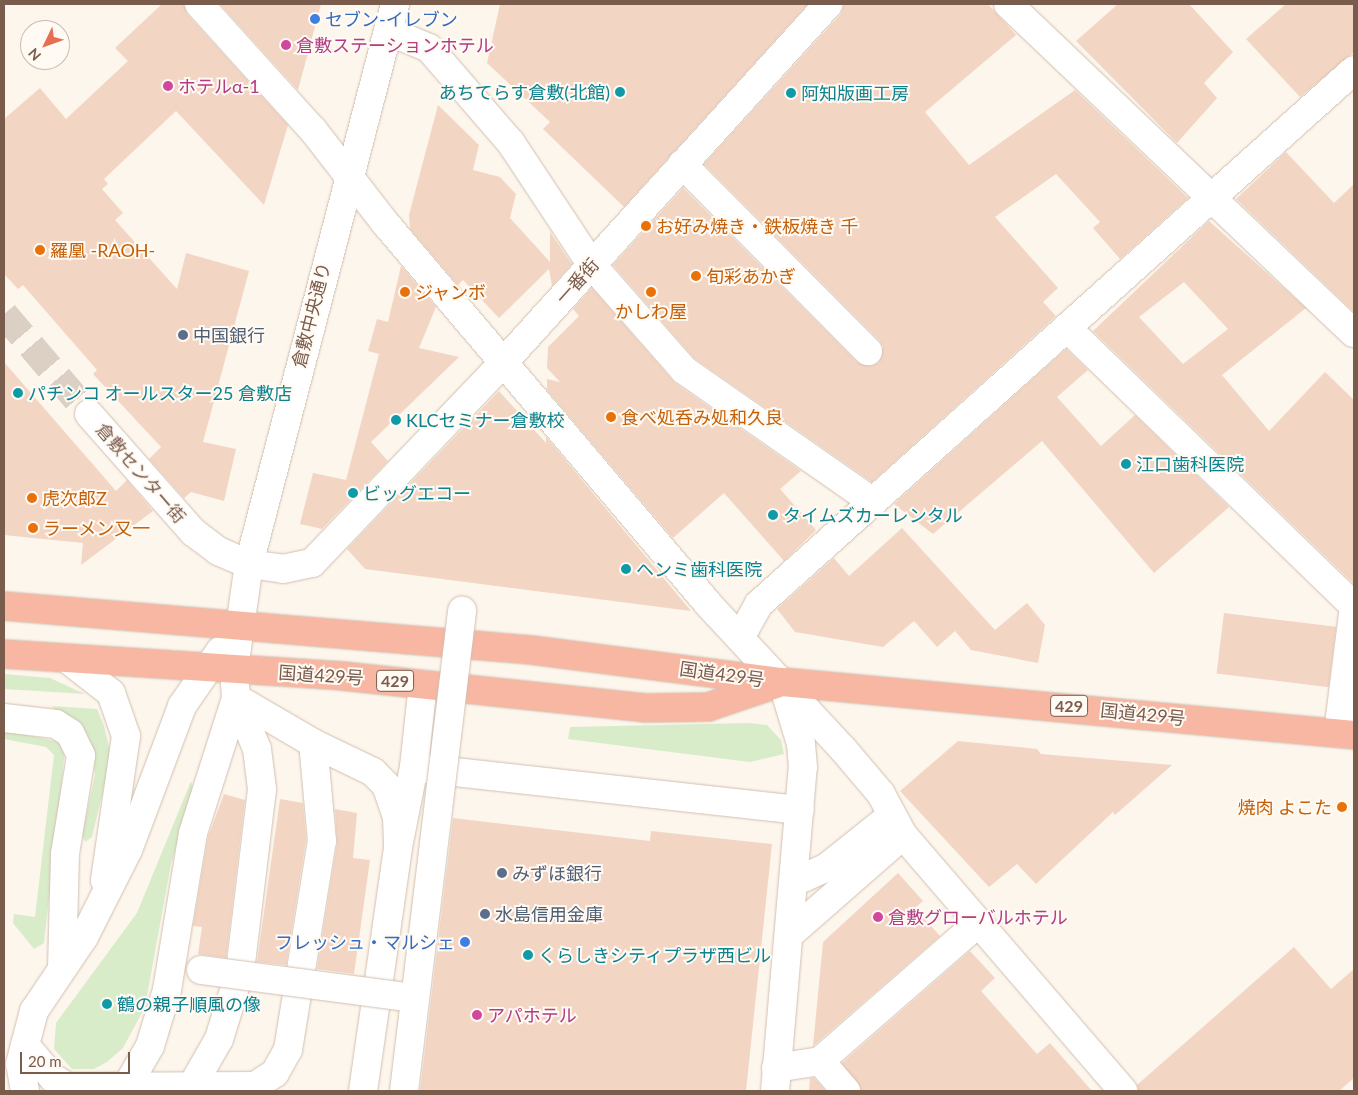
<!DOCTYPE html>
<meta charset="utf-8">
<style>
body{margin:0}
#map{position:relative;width:1358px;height:1095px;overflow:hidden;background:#fdf6ec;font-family:Lato,"Noto Sans JP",sans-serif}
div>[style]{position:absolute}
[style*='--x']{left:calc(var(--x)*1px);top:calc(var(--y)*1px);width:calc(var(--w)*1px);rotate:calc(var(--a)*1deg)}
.green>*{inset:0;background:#d8ecc9}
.building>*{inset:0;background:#f3d5c3;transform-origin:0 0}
.minor-tunnel>*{height:28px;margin-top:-14px;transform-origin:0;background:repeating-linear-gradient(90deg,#dcd0c4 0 28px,transparent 0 42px)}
.roads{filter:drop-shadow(0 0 1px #d1beb0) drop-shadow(0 0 1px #d1beb0)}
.minor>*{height:28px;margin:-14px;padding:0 14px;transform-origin:14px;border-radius:14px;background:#fff}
.highway>*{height:28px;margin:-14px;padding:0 14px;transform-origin:14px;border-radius:14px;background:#f7b7a3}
.bridges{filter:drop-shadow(0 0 1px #d1beb0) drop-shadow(0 0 1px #d1beb0)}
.minor-bridge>*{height:28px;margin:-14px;padding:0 14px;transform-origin:14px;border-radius:14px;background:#fff}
.dots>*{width:14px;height:14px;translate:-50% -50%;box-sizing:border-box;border:2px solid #fffaf3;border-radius:50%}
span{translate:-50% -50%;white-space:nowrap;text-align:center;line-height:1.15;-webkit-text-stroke:4px #fffaf3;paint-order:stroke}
.shield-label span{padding:1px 4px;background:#fffaf3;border:1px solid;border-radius:4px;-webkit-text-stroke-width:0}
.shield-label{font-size:16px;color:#7a5c4d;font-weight:700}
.shop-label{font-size:18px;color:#366cbe}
.left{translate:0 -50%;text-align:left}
.right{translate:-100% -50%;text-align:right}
.hotel-label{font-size:18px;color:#b23c85}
.culture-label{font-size:18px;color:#0d838f}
.food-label{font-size:18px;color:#c56008}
.street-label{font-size:18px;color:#7a5c4d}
.service-label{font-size:18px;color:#4e5e75}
.frame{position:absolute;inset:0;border:5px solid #7a5c4d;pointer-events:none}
.north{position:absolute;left:20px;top:20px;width:50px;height:50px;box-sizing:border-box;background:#fffaf3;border:1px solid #cabbb1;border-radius:50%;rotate:228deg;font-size:14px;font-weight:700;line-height:20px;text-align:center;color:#7a5c4d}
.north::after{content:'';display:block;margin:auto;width:18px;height:22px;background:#e76f51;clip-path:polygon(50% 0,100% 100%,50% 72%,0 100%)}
.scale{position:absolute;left:20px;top:1052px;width:110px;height:22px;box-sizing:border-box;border:2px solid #7a5c4d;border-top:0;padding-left:6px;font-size:15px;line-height:18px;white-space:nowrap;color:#7a5c4d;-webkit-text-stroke:4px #fffaf3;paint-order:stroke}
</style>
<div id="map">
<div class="green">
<div style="clip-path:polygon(4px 674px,50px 678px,85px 694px,4px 689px)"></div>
<div style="clip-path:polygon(51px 706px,97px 709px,104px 726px,110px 751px,107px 774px,92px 837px,85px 842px,82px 835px,95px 775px,92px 745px,81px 728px)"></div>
<div style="clip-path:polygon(750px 723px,767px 725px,781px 740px,784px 754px,750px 762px,568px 739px,570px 727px)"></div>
<div style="clip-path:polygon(4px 730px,60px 742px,65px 750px,44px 943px,34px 949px,13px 923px,14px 914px,35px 917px,54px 755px,46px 747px,4px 739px)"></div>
<div style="clip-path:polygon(191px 781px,194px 791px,171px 864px,145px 1007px,123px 1048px,107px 1062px,94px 1069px,72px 1069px,54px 1049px,56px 1023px,137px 913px)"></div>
</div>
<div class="building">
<div style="clip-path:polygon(162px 4px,184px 4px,187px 14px,288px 125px,264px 205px,176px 111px,104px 179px,108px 184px,102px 189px,123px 213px,115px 220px,177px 289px,186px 253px,249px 271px,203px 442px,236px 449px,224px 501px,191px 492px,184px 498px,149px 459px,161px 447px,93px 374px,97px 370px,23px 285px,18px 289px,4px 274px,4px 119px,40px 88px,66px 119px,128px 61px,115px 48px)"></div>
<div style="clip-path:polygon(220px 4px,321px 4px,298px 90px)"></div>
<div style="clip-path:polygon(500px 4px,808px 4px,624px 207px,543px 129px,550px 122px,487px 63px)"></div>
<div style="clip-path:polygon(844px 4px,988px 4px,1016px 35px,925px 112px,969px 165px,1075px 90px,1188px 198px,1120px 259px,1093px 228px,1100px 222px,1056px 174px,995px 217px,1058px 288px,1043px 302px,1056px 316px,872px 482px,694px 358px,613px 265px,683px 188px,857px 362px,872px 366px,879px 362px,883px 347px,879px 340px,704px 164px,841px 14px)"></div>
<div style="clip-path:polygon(1118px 4px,1189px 4px,1233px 52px,1204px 83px,1217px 98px,1177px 143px,1076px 41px)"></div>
<div style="clip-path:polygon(1286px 4px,1354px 4px,1354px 52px,1300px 97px,1246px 39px)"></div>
<div style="clip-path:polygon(438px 105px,479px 145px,473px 170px,500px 177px,516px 194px,510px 218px,550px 262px,550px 232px,572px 264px,552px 286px,549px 269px,499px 318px,463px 280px,458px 285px,410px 229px,409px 215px)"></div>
<div style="clip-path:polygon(1286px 152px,1334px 203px,1354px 184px,1354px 312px,1236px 199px)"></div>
<div style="clip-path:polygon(evenodd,1209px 221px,1306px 308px,1222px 375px,1269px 431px,1325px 372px,1354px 400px,1354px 584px,1093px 331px,1209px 221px,1184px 282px,1228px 329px,1183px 364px,1139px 317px,1184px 282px)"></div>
<div style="clip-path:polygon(401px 266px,436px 307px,419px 348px,459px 357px,371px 442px,388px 461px,322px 529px,300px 524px,313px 473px,346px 480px,379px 354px,368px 351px,377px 319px,388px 322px)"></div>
<div style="clip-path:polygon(592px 288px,675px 383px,801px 471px,780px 489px,816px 530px,784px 561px,724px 493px,673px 538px,547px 390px,547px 379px,560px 382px,547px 368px,548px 347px,579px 316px,573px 309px)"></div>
<div style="clip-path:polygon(1066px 349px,1088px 370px,1057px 397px,1101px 446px,1135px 415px,1229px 507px,1154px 573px,1042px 441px,933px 534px,894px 504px)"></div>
<div style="clip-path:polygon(4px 362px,116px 491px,127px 480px,153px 511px,81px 565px,83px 543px,4px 535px)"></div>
<div style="clip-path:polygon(499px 391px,546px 443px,546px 437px,691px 611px,365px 569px,347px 549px)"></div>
<div style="clip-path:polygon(902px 528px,995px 630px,1027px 603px,1045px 625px,1038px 663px,971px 650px,955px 631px,937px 647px,914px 621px,883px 647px,795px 632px,777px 609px,834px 558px,849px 576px)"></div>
<div style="left:1224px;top:613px;width:113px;height:61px;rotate:7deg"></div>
<div style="clip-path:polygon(958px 741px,1037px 749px,1041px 754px,1172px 765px,1115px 815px,1113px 812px,1036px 884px,1017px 864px,989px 887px,900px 791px)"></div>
<div style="clip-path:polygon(224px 794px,245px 800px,226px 958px,198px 954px,202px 927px,193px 926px,208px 837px)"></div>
<div style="clip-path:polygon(280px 799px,303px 803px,306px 840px,286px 965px,257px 962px)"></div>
<div style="clip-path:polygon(335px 809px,357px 813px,353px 858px,370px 860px,354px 974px,317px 969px,337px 844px)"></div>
<div style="clip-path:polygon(453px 818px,650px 841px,651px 831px,772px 844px,746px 1091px,420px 1091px)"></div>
<div style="clip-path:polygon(898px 873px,923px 901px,915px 908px,940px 936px,813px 1046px,823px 942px)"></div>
<div style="clip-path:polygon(1294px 947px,1331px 989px,1354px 969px,1354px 1078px,1339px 1091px,1138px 1091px,1137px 1085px)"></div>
<div style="clip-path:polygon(970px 951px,995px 978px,981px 991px,1037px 1054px,1050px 1043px,1092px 1091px,861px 1091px,842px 1063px)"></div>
<div style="clip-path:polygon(810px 1078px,814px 1078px,826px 1091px,809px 1091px)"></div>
</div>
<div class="minor-tunnel">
<div style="--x:4;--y:314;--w:131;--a:49.6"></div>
</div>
<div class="roads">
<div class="minor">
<div style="--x:199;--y:4;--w:170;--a:47.9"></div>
<div style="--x:313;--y:130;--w:119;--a:52.2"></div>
<div style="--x:386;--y:224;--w:499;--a:49.7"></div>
<div style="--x:709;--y:605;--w:197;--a:47.1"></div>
<div style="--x:843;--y:749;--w:59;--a:49.8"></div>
<div style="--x:881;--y:794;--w:47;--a:61.8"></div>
<div style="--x:903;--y:835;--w:338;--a:49.3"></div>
<div style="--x:1008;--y:4;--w:477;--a:43.6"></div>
<div style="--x:388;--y:31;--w:44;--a:22.5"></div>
<div style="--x:429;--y:48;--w:125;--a:49.2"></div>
<div style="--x:511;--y:143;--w:145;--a:56.5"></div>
<div style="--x:591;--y:264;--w:141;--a:48.7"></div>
<div style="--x:684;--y:370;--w:231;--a:34.9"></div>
<div style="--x:682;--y:164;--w:264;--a:45.2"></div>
<div style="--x:1068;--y:329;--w:398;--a:44.1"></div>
<div style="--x:1354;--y:606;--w:128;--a:97.2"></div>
<div style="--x:89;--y:414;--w:157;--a:48.6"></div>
<div style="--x:193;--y:532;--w:31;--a:37"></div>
<div style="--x:218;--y:551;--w:34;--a:23"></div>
<div style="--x:249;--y:564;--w:34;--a:8"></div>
<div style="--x:283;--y:569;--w:30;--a:-12"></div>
<div style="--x:312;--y:563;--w:275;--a:-46.3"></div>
<div style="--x:502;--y:364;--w:486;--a:-47.8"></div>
<div style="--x:740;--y:638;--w:39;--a:-61"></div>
<div style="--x:759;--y:604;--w:799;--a:-41.91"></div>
<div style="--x:66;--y:658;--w:57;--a:37.9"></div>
<div style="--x:111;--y:693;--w:46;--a:70.8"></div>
<div style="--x:126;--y:736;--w:146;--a:98.3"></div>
<div style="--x:4;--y:718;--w:52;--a:6.6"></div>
<div style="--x:56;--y:724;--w:17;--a:33"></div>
<div style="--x:70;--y:733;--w:25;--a:64"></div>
<div style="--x:81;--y:756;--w:99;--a:99.3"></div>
<div style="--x:65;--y:854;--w:112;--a:91.5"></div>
<div style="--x:419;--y:768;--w:383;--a:6.3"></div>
<div style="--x:794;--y:882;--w:35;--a:-24"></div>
<div style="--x:826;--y:868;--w:83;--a:-38.7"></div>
<div style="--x:790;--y:934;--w:150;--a:-41.2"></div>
<div style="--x:25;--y:1045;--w:43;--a:49.7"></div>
<div style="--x:53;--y:1078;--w:17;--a:31"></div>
<div style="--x:68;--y:1087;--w:187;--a:-0.3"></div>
<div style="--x:255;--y:1086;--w:24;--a:-33"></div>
<div style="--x:275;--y:1073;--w:26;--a:-61"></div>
<div style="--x:288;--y:1050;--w:212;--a:-80.8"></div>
<div style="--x:322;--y:841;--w:98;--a:-95.2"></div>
<div style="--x:820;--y:1061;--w:40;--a:49"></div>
<div style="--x:776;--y:1068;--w:45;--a:-9"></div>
<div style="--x:820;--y:1061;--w:210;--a:-41.1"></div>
<div style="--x:127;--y:1086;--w:46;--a:-60.1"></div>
<div style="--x:150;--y:1046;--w:59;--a:-73.1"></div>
<div style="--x:167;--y:990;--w:159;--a:-80.6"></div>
<div style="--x:193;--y:833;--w:142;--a:-72.3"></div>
<div style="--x:236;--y:698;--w:89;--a:30.3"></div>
<div style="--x:313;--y:743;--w:67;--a:25.8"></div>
<div style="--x:373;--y:772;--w:18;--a:45"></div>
<div style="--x:386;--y:785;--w:34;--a:71"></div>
<div style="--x:397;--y:817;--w:30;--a:88"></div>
<div style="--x:191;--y:1088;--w:56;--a:-60.3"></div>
<div style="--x:219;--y:1039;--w:71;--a:-72.8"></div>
<div style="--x:240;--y:971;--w:183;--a:-83.1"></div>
<div style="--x:262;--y:789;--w:40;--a:-97.1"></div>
<div style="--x:257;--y:749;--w:55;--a:-112.4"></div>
<div style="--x:236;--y:698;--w:29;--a:-94"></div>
<div style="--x:234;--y:669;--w:106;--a:-81.9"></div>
<div style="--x:249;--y:564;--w:579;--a:-75.39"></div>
<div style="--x:25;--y:1091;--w:27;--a:-100"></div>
<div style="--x:20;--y:1064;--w:55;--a:-75.2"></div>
<div style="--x:34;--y:1011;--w:89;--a:-56"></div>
<div style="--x:84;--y:937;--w:97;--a:-63.2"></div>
<div style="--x:128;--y:850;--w:154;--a:-69.4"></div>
<div style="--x:182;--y:706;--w:67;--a:-55.4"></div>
<div style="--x:363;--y:1091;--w:246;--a:-81.8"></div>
<div style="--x:398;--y:847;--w:82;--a:-78.7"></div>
<div style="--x:414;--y:767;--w:83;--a:-83.8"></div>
<div style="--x:775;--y:1091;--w:325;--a:-85.1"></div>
<div style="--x:803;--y:767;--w:23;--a:-95"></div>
<div style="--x:801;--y:744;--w:55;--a:-106.8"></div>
</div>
<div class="highway">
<div style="--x:4;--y:606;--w:529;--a:4.77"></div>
<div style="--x:531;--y:650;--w:253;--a:7.3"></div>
<div style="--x:782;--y:682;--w:574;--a:5.29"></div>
<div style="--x:4;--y:654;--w:339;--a:3.7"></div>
<div style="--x:342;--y:676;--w:305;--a:6"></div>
<div style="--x:645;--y:708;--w:63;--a:-0.9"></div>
<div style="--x:708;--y:707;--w:72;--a:-18.7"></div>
</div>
</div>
<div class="bridges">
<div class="minor-bridge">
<div style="--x:201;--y:970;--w:215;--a:7.5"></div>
<div style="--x:404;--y:1091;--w:484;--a:-83.1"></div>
</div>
</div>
<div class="dots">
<div style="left:315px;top:19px;background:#3f7fe0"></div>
<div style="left:286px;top:45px;background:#d1479c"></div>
<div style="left:168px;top:86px;background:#d1479c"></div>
<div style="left:620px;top:92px;background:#0f9aa8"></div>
<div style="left:791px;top:93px;background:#0f9aa8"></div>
<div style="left:646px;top:226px;background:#e8710a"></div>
<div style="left:40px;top:250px;background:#e8710a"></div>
<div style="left:696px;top:276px;background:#e8710a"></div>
<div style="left:405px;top:292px;background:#e8710a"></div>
<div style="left:651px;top:292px;background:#e8710a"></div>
<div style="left:183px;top:335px;background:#5c6f8a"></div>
<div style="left:18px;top:393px;background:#0f9aa8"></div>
<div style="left:611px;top:417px;background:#e8710a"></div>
<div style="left:396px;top:420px;background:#0f9aa8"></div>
<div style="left:1126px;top:464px;background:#0f9aa8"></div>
<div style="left:353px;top:493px;background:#0f9aa8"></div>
<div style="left:32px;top:498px;background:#e8710a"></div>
<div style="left:773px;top:515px;background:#0f9aa8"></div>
<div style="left:33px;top:528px;background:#e8710a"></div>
<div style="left:626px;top:569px;background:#0f9aa8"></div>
<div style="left:1342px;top:807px;background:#e8710a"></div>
<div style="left:502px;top:873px;background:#5c6f8a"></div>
<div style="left:485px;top:914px;background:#5c6f8a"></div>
<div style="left:878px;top:917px;background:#d1479c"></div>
<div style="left:465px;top:942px;background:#3f7fe0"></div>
<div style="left:528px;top:955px;background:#0f9aa8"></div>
<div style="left:107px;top:1004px;background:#0f9aa8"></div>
<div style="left:477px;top:1015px;background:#d1479c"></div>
</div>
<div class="shield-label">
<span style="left:395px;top:681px">429</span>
<span style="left:1069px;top:706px">429</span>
</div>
<div class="shop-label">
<span class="left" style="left:325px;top:19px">セブン-イレブン</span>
<span class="right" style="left:455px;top:942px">フレッシュ・マルシェ</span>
</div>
<div class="hotel-label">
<span class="left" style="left:296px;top:45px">倉敷ステーションホテル</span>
<span class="left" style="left:178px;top:86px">ホテルα-1</span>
<span class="left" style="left:888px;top:917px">倉敷グローバルホテル</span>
<span class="left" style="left:487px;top:1015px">アパホテル</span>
</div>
<div class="culture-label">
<span class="right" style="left:610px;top:92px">あちてらす倉敷(北館)</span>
<span class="left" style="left:801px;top:93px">阿知版画工房</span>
<span class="left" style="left:28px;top:393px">パチンコ オールスター25 倉敷店</span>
<span class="left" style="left:406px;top:420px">KLCセミナー倉敷校</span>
<span class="left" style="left:1136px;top:464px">江口歯科医院</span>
<span class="left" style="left:363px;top:493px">ビッグエコー</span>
<span class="left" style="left:783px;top:515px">タイムズカーレンタル</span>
<span class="left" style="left:636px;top:569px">ヘンミ歯科医院</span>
<span class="left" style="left:538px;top:955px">くらしきシティプラザ西ビル</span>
<span class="left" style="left:117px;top:1004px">鶴の親子順風の像</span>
</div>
<div class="food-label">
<span class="left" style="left:656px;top:226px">お好み焼き・鉄板焼き 千</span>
<span class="left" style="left:50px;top:250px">羅凰 -RAOH-</span>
<span class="left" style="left:706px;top:276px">旬彩あかぎ</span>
<span class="left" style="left:415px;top:292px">ジャンボ</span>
<span style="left:651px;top:311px">かしわ屋</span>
<span class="left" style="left:621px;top:417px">食べ処呑み処和久良</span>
<span class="left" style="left:42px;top:498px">虎次郎Z</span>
<span class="left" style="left:43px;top:528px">ラーメン又一</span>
<span class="right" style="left:1332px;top:807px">焼肉 よこた</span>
</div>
<div class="street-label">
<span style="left:577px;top:281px;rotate:-48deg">一番街</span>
<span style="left:311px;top:315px;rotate:-76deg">倉敷中央通り</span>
<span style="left:141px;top:473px;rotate:49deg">倉敷センター街</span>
<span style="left:722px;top:674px;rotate:8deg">国道429号</span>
<span style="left:321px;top:675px;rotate:4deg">国道429号</span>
<span style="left:1143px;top:714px;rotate:6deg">国道429号</span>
</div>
<div class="service-label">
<span class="left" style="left:193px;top:335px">中国銀行</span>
<span class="left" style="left:512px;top:873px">みずほ銀行</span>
<span class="left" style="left:495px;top:914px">水島信用金庫</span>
</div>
<div class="frame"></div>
<div class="north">N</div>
<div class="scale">20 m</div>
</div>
